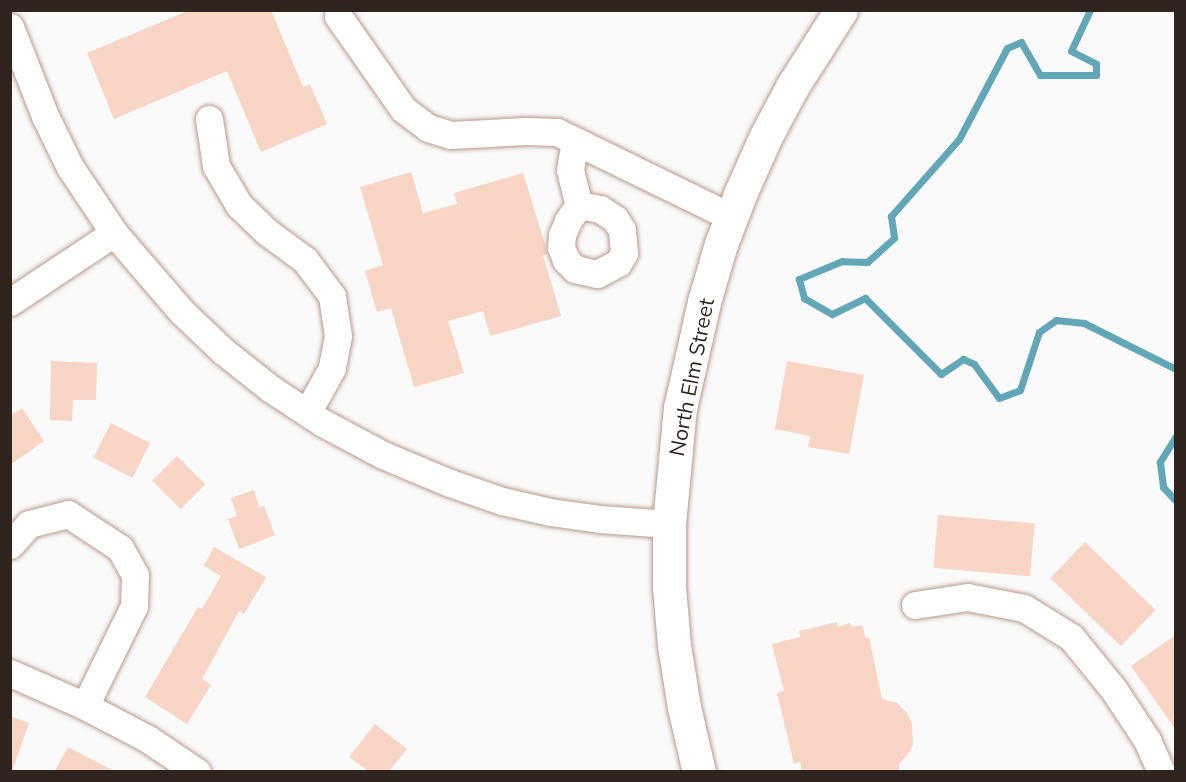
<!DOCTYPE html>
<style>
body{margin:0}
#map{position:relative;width:1186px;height:782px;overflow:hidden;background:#fafafa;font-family:Mulish,sans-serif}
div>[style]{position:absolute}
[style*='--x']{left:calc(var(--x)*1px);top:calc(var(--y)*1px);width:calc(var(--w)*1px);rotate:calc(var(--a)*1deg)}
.stream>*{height:7px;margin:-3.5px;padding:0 3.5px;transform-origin:3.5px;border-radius:3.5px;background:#61a7b7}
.building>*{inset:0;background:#f8d5c5;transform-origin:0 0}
.roads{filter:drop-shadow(0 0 2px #b8998c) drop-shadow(0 0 2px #b8998c)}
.minor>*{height:27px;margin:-13.5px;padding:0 13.5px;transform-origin:13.5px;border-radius:13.5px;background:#fff}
.major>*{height:33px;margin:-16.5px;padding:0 16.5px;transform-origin:16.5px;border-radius:16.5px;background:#fff}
span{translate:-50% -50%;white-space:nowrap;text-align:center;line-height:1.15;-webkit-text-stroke:4.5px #fff;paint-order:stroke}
.street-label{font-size:21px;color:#30241f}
.frame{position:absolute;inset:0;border:12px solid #30241f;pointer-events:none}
</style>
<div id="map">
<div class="stream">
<div style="--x:1090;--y:10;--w:45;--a:114.9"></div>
<div style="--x:1071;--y:51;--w:28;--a:27"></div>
<div style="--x:1096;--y:64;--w:11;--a:90"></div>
<div style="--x:1096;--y:75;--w:56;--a:180"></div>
<div style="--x:1040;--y:75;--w:38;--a:-120"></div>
<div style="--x:1021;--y:42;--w:15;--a:157"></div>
<div style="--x:1007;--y:48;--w:103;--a:117.8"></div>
<div style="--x:959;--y:139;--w:103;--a:131.4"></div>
<div style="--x:891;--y:216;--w:22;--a:82"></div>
<div style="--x:894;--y:238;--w:36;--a:138"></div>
<div style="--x:867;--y:262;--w:25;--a:-178"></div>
<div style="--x:842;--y:261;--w:47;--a:157.3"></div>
<div style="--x:799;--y:279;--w:20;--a:75"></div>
<div style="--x:804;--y:298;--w:32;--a:30"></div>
<div style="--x:832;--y:314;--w:37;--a:-26"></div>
<div style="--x:865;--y:298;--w:107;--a:45"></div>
<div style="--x:941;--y:374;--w:27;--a:-34"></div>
<div style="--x:963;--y:359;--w:12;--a:24"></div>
<div style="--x:974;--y:364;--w:42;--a:53.7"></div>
<div style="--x:999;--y:398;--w:22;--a:-21"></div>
<div style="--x:1020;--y:390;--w:61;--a:-71.9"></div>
<div style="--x:1039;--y:332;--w:21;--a:-35"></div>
<div style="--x:1056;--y:320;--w:28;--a:6"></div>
<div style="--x:1084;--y:323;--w:103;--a:26.6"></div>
<div style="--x:1176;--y:436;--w:31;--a:122"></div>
<div style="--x:1160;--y:462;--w:25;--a:83"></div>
<div style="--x:1163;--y:487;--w:19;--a:47"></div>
</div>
<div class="building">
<div style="clip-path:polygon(190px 10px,271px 10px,303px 87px,310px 84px,327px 124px,261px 152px,227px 71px,114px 119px,87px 53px)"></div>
<div style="clip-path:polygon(411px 172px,423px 213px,457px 204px,454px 193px,523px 173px,545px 244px,547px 254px,543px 255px,561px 316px,490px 336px,483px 311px,448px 321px,464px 373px,414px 387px,391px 308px,377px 312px,365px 271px,383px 265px,360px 187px)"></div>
<div style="clip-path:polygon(51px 361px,97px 363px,96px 400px,73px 400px,72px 421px,50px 420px)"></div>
<div style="clip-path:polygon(787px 361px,864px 375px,849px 454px,808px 447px,810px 436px,775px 429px)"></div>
<div style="clip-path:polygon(22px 408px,44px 441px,10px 465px,10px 416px)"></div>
<div style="left:111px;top:423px;width:44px;height:39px;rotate:27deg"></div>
<div style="left:177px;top:456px;width:40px;height:35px;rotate:45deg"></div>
<div style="clip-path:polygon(254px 490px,259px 507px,264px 506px,275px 535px,239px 549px,228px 519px,237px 516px,231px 498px)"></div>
<div style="left:938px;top:515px;width:97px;height:53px;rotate:5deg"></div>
<div style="left:1085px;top:542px;width:98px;height:50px;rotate:44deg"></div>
<div style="clip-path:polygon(214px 547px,266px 577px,244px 614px,239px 611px,202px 679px,211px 685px,187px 724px,145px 697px,198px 607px,202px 609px,221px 576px,204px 566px)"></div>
<div style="clip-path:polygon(837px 622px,838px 627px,850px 623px,852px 627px,862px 625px,866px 638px,869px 637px,882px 699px,897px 703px,907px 713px,912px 724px,913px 743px,911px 750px,899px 764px,899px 771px,802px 771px,800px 762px,794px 764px,777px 693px,784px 691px,772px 644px,800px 637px,799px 631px)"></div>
<div style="clip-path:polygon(1176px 635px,1176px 730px,1131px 666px)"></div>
<div style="clip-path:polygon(10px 716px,29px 723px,13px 769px,10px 768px)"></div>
<div style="clip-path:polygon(375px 724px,407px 749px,389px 771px,368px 771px,349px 757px)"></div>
<div style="clip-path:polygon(68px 747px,114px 771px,55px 771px)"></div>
</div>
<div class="roads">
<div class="minor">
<div style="--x:338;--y:16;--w:113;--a:55"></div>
<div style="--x:403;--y:109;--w:31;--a:37"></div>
<div style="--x:428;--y:128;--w:24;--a:17"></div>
<div style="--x:451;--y:135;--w:75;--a:-3.1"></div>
<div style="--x:526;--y:131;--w:31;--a:2"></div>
<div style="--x:557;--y:132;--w:194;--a:26"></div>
<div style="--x:10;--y:27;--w:96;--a:68.5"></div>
<div style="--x:45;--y:116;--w:57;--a:63.9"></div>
<div style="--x:70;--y:167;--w:79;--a:56.3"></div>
<div style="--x:114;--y:233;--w:104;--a:49.3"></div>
<div style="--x:182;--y:312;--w:57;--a:43.6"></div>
<div style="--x:223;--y:351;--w:61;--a:38.4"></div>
<div style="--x:271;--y:389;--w:62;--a:33.2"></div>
<div style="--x:323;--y:423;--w:68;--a:28.1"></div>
<div style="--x:383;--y:455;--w:73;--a:22.7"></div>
<div style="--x:450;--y:483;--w:55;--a:19.1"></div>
<div style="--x:502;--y:501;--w:49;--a:12.9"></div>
<div style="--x:550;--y:512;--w:50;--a:8"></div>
<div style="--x:600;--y:519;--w:69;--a:4.1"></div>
<div style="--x:209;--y:119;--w:48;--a:81.5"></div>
<div style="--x:216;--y:166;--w:45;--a:59.5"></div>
<div style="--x:239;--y:205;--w:39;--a:44"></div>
<div style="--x:267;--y:232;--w:47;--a:36.4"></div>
<div style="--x:305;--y:260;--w:45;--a:53.1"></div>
<div style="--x:332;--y:296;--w:40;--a:81.5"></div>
<div style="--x:338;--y:336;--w:33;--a:101"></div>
<div style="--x:332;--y:368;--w:51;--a:119.1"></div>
<div style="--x:575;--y:141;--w:29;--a:100"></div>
<div style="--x:570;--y:170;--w:36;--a:76"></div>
<div style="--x:579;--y:205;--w:19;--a:125"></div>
<div style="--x:568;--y:221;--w:15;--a:113"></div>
<div style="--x:562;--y:235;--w:12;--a:95"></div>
<div style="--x:561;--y:247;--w:14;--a:69"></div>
<div style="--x:566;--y:260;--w:13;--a:45"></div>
<div style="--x:575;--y:269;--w:23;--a:13"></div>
<div style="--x:597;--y:274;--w:24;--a:-28"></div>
<div style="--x:618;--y:263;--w:12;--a:-59"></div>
<div style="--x:624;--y:253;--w:23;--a:-95"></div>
<div style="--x:622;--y:230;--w:13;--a:-122"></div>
<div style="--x:615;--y:219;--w:18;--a:-146"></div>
<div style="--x:600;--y:209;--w:21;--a:-169"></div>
<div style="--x:10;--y:302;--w:125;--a:-33.6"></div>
<div style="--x:10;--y:545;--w:28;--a:-48"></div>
<div style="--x:29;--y:524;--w:40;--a:-14.4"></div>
<div style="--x:68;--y:514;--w:62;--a:33.2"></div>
<div style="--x:120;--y:548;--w:31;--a:61"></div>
<div style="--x:135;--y:575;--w:31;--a:92"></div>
<div style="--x:134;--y:606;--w:111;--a:116.1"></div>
<div style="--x:915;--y:605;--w:53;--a:-8.7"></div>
<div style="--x:967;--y:597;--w:58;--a:10.9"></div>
<div style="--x:1024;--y:608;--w:55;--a:31.7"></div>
<div style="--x:1071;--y:637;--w:68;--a:50.9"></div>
<div style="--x:1114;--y:690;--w:60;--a:56.6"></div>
<div style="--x:1147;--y:740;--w:35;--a:66"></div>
<div style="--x:10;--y:673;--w:82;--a:23.7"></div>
<div style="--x:85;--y:706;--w:71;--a:27.6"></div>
<div style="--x:148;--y:739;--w:59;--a:34"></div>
</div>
<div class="major">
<div style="--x:699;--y:772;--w:67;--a:-103"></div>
<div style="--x:684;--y:707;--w:63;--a:-99.2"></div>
<div style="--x:674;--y:645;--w:58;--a:-94.9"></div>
<div style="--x:669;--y:587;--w:63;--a:-90"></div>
<div style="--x:669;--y:524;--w:117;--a:-84.6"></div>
<div style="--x:680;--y:408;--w:109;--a:-77.2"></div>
<div style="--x:704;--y:302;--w:60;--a:-73.7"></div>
<div style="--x:721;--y:244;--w:56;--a:-69"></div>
<div style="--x:741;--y:192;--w:61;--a:-65.9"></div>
<div style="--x:766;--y:136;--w:55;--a:-62"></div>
<div style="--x:792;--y:87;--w:91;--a:-57.5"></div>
</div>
</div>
<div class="street-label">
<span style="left:691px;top:377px;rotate:-79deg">North Elm Street</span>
</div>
<div class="frame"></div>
</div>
